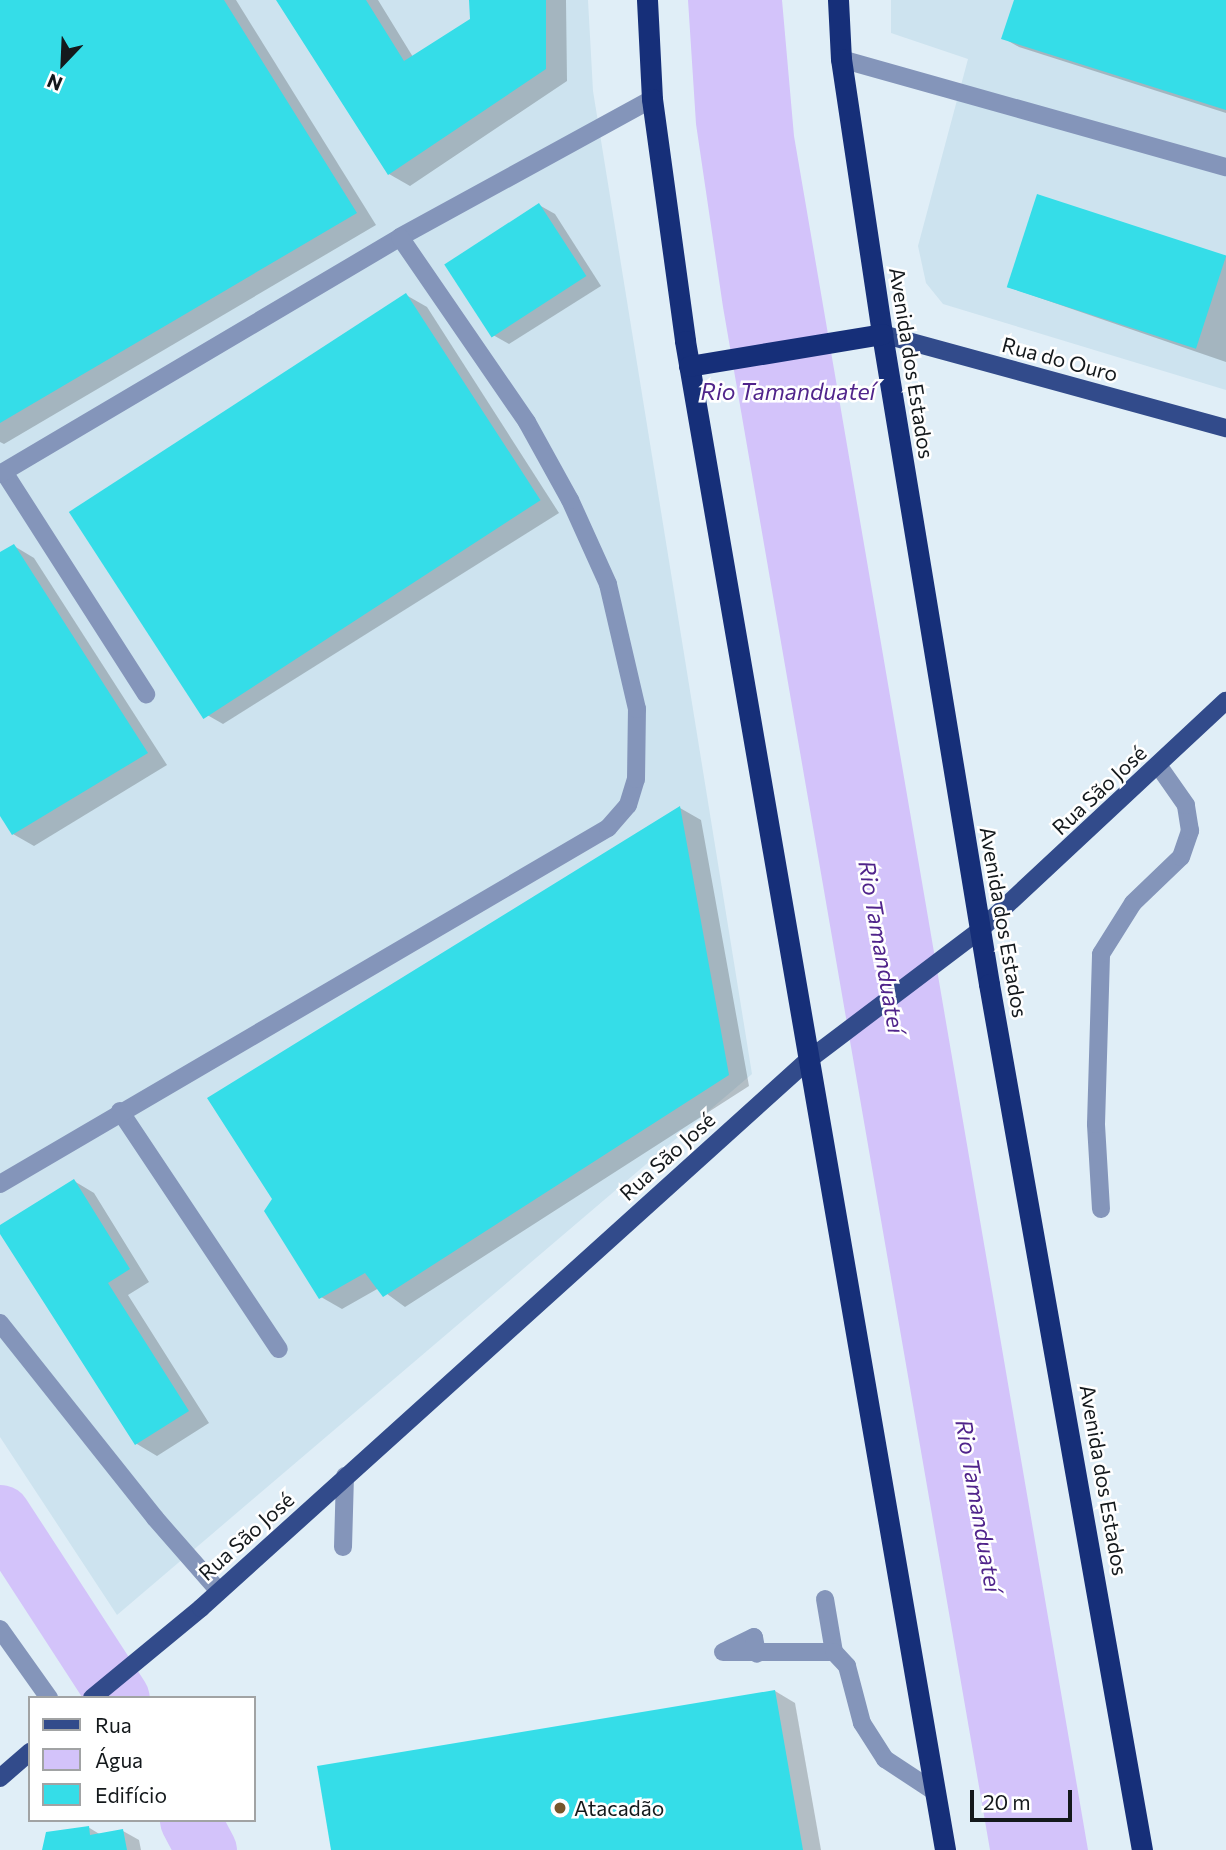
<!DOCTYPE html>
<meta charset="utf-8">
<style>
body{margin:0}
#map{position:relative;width:1226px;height:1850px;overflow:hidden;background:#e0eef7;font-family:Commissioner,sans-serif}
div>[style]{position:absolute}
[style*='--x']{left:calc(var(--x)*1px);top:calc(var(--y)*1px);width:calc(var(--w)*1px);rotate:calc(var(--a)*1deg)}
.built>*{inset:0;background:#cde3ef}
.water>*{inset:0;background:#d3c3fa}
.shadow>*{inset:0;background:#0003}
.river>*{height:61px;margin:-30.5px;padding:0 30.5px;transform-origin:30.5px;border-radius:30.5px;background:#d3c3fa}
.building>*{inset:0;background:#35dde8;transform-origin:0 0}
.minor>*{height:18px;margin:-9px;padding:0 9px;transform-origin:9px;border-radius:9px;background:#8495ba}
.major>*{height:18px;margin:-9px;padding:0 9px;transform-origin:9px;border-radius:9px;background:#324b8b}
.highway>*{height:21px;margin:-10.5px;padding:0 10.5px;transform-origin:10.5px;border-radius:10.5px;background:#162f79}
.dots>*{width:19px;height:19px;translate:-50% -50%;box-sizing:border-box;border:4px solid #fff;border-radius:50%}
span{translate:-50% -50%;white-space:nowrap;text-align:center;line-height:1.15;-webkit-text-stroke:5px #fff;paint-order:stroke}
.street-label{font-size:21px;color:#14191c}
.poi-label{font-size:21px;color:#14191c}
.left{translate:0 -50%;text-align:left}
.water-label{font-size:23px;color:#50248b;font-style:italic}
.legend{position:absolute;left:28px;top:1696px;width:228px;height:126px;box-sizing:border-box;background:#fff;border:2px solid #a1a3a4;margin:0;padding:9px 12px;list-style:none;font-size:21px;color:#14191c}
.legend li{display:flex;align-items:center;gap:14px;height:35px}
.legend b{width:35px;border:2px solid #a1a3a4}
.north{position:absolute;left:28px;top:28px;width:70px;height:70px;-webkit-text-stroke:5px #fff;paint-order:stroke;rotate:203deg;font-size:19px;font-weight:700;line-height:28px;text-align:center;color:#14191c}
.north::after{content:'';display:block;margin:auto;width:24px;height:32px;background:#14191c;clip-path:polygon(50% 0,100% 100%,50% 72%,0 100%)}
.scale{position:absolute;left:970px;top:1790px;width:102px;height:32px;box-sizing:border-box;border:4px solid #14191c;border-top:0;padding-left:9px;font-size:21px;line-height:24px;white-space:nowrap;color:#14191c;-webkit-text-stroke:5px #fff;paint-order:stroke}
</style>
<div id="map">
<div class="built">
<div style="clip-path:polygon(0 0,588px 0,593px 91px,752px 1074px,117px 1615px,0 1437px)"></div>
<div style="clip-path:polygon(891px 0,1226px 0,1226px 390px,943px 304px,926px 283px,918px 246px,968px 59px,891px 33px)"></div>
</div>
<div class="water">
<div style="clip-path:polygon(688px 0,782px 0,794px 136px,1088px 1850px,990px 1850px,723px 307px,696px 124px)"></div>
</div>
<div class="shadow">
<div style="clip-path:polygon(0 0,236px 0,376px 225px,4px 444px,0 442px)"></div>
<div style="clip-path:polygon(278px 0,378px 0,413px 57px,471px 20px,471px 0,566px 0,567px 81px,410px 186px,389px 174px)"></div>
<div style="clip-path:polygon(1015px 0,1226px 0,1226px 113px,1019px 47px,1003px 38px)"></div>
<div style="clip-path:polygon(1038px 196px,1226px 257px,1226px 362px,1008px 287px)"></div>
<div style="clip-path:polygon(539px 205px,555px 214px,601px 286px,509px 344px,493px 335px)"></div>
<div style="clip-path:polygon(406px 295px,427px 307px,559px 513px,223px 724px,202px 712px)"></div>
<div style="clip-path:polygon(14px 546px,34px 558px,167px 765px,34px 846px,13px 834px,0 813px,0 554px)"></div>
<div style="clip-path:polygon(680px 808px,701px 820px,749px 1086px,405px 1307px,379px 1288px,342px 1309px,321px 1297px,274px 1200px,210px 1099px)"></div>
<div style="clip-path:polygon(74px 1181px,94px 1193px,149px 1282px,128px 1295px,209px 1423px,157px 1456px,137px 1444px,0 1231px)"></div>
<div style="clip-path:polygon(775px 1691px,795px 1703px,821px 1850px,333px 1850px)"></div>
<div style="clip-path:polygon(88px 1827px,101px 1835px,123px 1831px,139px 1840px,141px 1850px,44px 1850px,47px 1833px)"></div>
</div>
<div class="river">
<div style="--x:0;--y:1515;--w:218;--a:57"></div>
<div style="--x:190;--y:1820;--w:34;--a:62"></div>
</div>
<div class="building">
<div style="clip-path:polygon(0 0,224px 0,357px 213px,0 423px)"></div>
<div style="clip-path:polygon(276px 0,366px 0,404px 61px,470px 19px,469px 0,546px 0,546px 69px,388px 175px)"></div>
<div style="clip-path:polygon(1014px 0,1226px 0,1226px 110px,1001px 39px)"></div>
<div style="left:1037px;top:194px;width:199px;height:98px;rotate:18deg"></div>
<div style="left:539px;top:203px;width:87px;height:113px;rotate:57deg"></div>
<div style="left:406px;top:293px;width:247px;height:402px;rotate:57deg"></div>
<div style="clip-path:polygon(14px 544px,148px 753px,12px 835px,0 816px,0 552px)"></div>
<div style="clip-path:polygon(680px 806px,729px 1075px,383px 1297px,365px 1273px,319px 1299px,264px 1211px,272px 1199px,207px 1098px)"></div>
<div style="clip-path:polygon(74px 1179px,130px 1269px,108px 1283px,189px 1411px,135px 1445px,0 1234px,0 1225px)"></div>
<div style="clip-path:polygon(775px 1690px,803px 1850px,331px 1850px,317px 1766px)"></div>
<div style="clip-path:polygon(89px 1826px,90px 1835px,123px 1829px,127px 1850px,42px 1850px,46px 1832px)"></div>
</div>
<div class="minor">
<div style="--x:841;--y:59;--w:400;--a:15.7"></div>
<div style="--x:4;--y:472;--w:264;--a:57.4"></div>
<div style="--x:0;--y:474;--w:465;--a:-30.6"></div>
<div style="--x:400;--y:237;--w:287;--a:-28.7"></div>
<div style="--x:120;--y:1111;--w:286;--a:56.3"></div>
<div style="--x:0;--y:1184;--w:705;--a:-30.35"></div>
<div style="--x:608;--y:828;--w:30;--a:-49"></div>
<div style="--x:628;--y:805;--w:27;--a:-73"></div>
<div style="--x:636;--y:779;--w:70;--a:-89.2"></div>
<div style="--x:637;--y:709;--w:128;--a:-103.1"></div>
<div style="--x:608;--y:584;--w:92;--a:-114.3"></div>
<div style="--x:570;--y:500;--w:89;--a:-118.9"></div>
<div style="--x:527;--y:422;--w:224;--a:-124.5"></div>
<div style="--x:1101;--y:1209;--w:85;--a:-93.4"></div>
<div style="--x:1096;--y:1124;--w:170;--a:-88.3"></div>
<div style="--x:1101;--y:954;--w:60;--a:-57.9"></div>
<div style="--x:1133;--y:903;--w:66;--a:-43.8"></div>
<div style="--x:1181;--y:857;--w:28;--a:-71"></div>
<div style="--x:1190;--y:831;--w:26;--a:-99"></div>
<div style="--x:1186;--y:805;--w:49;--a:-125"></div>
<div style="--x:0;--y:1323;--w:249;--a:51.5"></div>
<div style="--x:155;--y:1518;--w:97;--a:48.8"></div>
<div style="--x:343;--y:1547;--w:71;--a:-88.4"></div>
<div style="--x:825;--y:1599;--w:54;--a:80.4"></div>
<div style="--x:0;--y:1629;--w:85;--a:54.6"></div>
<div style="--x:725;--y:1651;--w:32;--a:-26"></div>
<div style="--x:754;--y:1637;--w:17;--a:80"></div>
<div style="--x:723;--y:1652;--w:111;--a:0"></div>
<div style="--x:834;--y:1652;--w:19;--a:47"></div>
<div style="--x:847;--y:1666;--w:59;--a:75.3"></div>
<div style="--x:862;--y:1723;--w:43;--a:57.4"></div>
<div style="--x:885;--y:1759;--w:60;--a:33.4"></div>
</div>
<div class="major">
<div style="--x:882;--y:334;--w:357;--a:15.3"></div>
<div style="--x:92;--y:1698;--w:141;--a:-39.5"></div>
<div style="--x:201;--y:1608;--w:816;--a:-42.07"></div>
<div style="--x:807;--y:1061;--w:217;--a:-37.1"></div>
<div style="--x:980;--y:930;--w:336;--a:-43"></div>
<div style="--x:0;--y:1778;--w:40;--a:-41"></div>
</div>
<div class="highway">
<div style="--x:647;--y:0;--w:99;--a:87.1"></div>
<div style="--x:652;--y:99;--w:244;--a:82.2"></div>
<div style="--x:685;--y:341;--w:1531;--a:80.22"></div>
<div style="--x:838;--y:0;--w:59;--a:87.1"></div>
<div style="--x:841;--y:59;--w:278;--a:81.5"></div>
<div style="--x:882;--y:334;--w:659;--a:80.65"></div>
<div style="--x:989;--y:984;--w:879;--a:79.98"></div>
<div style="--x:689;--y:366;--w:196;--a:-9.4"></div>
</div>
<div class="dots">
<div style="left:560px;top:1808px;background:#76572c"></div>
</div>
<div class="street-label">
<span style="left:1060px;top:359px;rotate:15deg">Rua do Ouro</span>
<span style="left:912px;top:363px;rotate:81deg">Avenida dos Estados</span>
<span style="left:1099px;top:790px;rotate:-43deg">Rua São José</span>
<span style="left:1004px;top:922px;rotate:80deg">Avenida dos Estados</span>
<span style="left:667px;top:1156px;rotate:-42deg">Rua São José</span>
<span style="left:1104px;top:1480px;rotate:80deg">Avenida dos Estados</span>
<span style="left:246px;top:1536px;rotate:-42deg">Rua São José</span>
</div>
<div class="poi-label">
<span class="left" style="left:574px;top:1808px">Atacadão</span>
</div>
<div class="water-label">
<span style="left:788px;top:391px">Rio Tamanduateí</span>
<span style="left:882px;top:947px;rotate:80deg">Rio Tamanduateí</span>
<span style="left:979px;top:1506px;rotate:80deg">Rio Tamanduateí</span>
</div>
<ul class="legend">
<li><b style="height:9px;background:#324b8b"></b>Rua</li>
<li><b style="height:19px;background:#d3c3fa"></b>Água</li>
<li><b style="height:19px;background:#35dde8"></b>Edifício</li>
</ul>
<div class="north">N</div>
<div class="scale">20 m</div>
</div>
